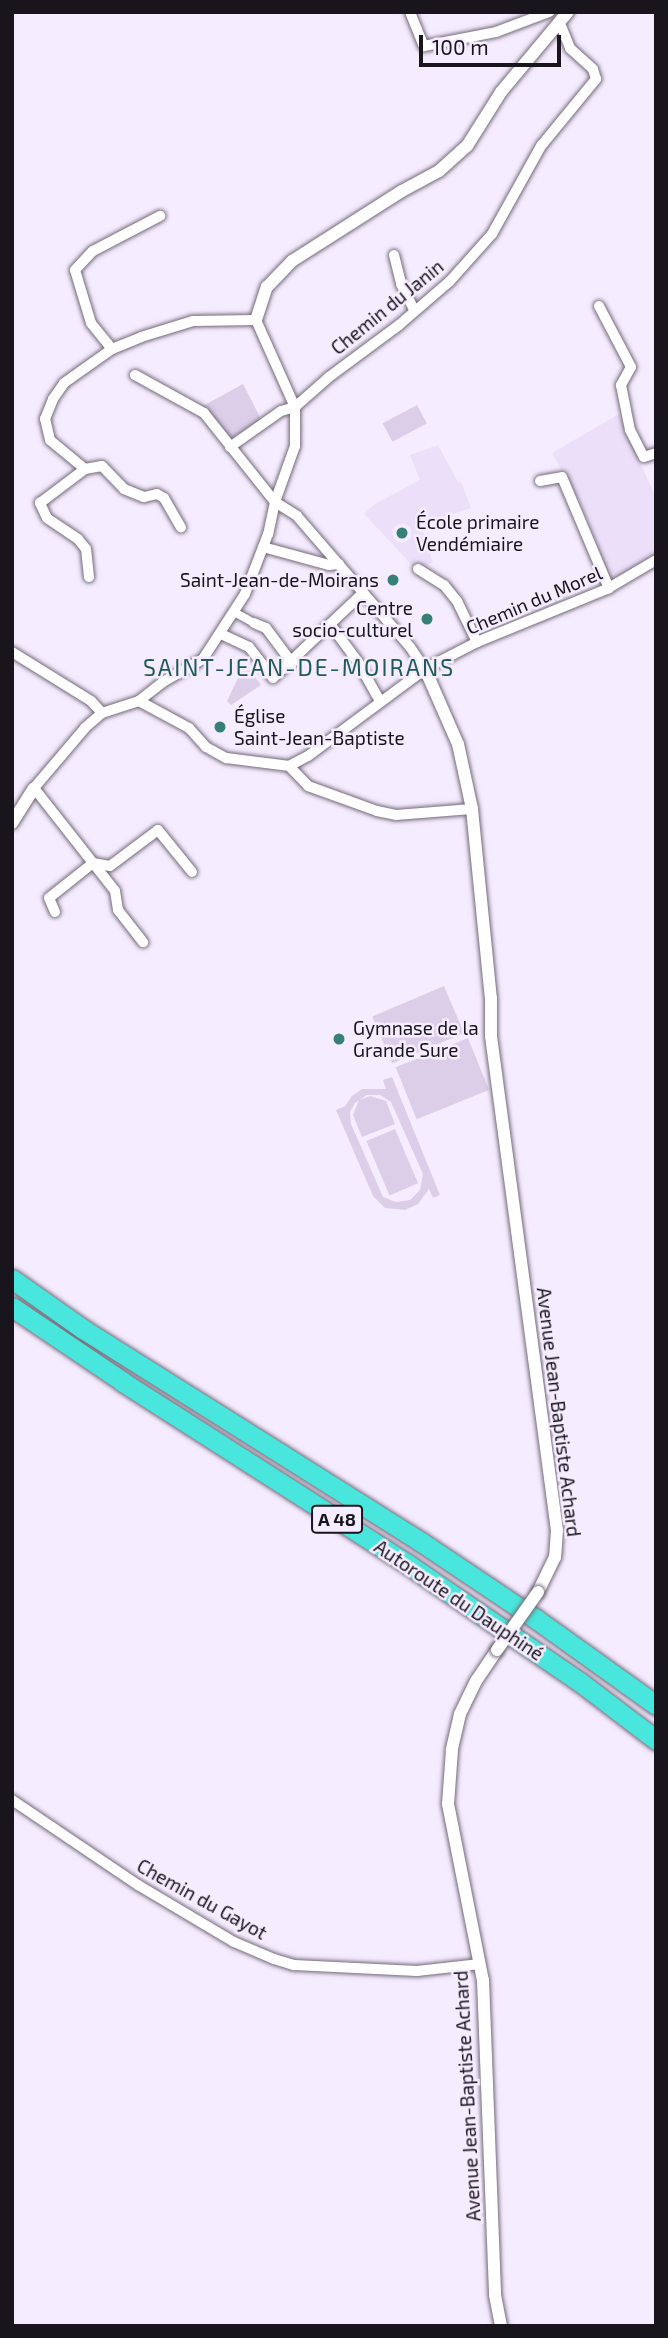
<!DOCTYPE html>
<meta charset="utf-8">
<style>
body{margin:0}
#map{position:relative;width:668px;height:2338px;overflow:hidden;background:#f6ecff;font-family:"Exo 2",sans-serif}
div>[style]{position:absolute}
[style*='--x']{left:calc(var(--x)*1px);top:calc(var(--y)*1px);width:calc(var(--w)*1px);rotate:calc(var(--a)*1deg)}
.built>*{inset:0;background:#ecdff9}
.green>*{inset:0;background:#dccee9;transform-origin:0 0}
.roads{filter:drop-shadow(0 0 2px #736a7a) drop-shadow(0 0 2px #736a7a)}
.pedestrian>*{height:8px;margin:-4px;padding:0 4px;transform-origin:4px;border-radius:4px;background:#fff}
.minor>*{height:10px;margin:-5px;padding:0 5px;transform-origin:5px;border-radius:5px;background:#fff}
.tertiary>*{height:12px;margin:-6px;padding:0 6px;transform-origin:6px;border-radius:6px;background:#fff}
.motorway>*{height:19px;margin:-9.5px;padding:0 9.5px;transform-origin:9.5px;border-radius:9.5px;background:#48e6dc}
.bridges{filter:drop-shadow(0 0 2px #736a7a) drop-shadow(0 0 2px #736a7a)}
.tertiary-bridge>*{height:12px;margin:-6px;padding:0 6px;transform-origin:6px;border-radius:6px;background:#fff}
.dots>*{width:19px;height:19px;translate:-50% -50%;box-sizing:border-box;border:4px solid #f6ecff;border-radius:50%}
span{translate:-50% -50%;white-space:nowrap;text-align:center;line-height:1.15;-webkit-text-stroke:5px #f6ecff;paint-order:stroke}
.shield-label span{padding:2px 5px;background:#f6ecff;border:2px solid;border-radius:5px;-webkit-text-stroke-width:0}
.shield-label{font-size:18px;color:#19151c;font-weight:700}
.street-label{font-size:19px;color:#19151c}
.poi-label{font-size:19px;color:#19151c}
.left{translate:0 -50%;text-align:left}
.right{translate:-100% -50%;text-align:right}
.quarter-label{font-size:23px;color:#215b57;letter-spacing:2px}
.frame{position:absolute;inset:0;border:14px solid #19151c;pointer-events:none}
.scale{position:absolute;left:419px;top:35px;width:142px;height:32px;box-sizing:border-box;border:4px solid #19151c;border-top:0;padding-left:9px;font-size:21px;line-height:24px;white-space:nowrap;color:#19151c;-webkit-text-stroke:5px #f6ecff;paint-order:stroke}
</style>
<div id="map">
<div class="built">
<div style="clip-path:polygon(619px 414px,656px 498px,656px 558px,611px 583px,583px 508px,552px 453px)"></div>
<div style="clip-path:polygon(438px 445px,458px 482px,461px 482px,471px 508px,420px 525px,433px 562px,420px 568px,413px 566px,364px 514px,375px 504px,420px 480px,410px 455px)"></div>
</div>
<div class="green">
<div style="clip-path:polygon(243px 384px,261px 419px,229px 440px,203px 406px)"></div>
<div style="left:417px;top:405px;width:21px;height:39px;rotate:62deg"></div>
<div style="clip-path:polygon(249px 669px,261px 685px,231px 705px,227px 701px,239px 676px)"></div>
<div style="left:444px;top:986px;width:51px;height:78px;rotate:67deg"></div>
<div style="left:468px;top:1038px;width:56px;height:78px;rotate:68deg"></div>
<div style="clip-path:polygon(evenodd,392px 1077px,440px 1195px,433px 1198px,429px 1189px,418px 1204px,405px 1210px,385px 1208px,373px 1196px,336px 1110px,345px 1106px,352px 1096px,362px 1089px,386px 1089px,383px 1080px,392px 1077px,367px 1095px,380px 1095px,391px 1102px,423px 1174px,420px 1190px,410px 1200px,396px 1202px,383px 1197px,351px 1124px,350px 1112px,355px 1103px,367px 1095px)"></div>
<div style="clip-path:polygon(370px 1096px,386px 1101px,395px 1124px,362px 1137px,353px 1115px,359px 1100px)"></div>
<div style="left:395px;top:1129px;width:59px;height:31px;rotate:67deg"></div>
</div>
<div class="roads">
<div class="pedestrian">
<div style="--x:234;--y:612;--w:23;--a:29"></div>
</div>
<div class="minor">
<div style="--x:410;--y:12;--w:37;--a:68"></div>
<div style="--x:424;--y:46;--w:73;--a:-11"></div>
<div style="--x:496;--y:32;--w:57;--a:-20.7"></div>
<div style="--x:394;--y:255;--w:30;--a:76"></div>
<div style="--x:401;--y:284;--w:30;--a:63"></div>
<div style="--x:599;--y:306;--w:69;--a:62.3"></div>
<div style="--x:631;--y:367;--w:21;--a:119"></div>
<div style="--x:621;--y:385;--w:46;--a:78.7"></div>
<div style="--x:630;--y:430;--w:30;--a:63"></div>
<div style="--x:644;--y:457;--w:13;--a:-18"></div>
<div style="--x:112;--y:349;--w:33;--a:-129"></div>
<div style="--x:91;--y:323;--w:55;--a:-106.8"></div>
<div style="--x:75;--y:270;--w:26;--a:-47"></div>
<div style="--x:93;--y:251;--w:76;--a:-27.6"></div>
<div style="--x:135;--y:375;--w:79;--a:28.8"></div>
<div style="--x:204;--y:413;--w:114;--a:51.4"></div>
<div style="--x:275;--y:502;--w:26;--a:32"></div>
<div style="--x:297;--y:516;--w:173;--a:49.2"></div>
<div style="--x:410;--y:647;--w:27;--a:56"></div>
<div style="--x:230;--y:447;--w:62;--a:-35.2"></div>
<div style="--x:281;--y:411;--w:15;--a:-16"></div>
<div style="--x:295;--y:407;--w:45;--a:-41.4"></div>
<div style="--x:329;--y:377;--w:87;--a:-36.6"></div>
<div style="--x:399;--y:325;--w:67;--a:-40.8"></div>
<div style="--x:450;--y:281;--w:63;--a:-48.2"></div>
<div style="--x:492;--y:234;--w:101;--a:-60.9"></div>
<div style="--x:541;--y:146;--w:87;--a:-50.6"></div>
<div style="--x:596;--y:79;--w:10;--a:-107"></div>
<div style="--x:593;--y:69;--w:31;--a:-138"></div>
<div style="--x:570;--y:48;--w:29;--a:-112"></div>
<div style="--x:85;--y:469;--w:17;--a:-10"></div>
<div style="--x:102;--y:466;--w:32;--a:46"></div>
<div style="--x:124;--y:489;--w:22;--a:22"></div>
<div style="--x:144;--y:497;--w:13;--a:-13"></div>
<div style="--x:157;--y:494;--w:8;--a:30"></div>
<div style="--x:164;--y:498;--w:34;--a:60"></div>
<div style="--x:540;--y:481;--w:22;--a:-10"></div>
<div style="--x:562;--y:477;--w:121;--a:67.1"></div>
<div style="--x:263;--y:547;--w:68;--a:15.3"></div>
<div style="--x:329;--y:565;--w:10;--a:-6"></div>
<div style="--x:418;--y:569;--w:31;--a:32"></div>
<div style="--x:444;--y:585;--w:21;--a:51"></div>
<div style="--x:457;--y:601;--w:46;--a:64"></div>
<div style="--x:89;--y:577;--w:28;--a:-96"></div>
<div style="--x:86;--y:549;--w:13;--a:-129"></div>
<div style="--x:78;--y:539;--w:37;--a:-146"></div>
<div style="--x:47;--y:518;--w:17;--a:-115"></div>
<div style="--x:40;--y:503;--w:56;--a:-37.1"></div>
<div style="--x:85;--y:469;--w:45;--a:-140.4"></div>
<div style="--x:50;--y:440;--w:22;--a:-103"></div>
<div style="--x:45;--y:419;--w:22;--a:-68"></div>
<div style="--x:53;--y:399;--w:19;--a:-55"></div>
<div style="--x:64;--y:383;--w:59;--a:-35.3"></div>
<div style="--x:112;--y:349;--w:31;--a:-22"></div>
<div style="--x:141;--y:337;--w:54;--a:-17.1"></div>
<div style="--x:193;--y:321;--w:63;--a:-0.9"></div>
<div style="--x:256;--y:320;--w:95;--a:65.9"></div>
<div style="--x:295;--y:407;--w:39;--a:90"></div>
<div style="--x:295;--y:446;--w:59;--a:109.7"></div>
<div style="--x:275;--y:502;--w:33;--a:102"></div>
<div style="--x:268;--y:534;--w:64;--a:111"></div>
<div style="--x:245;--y:594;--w:77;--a:122.9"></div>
<div style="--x:203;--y:659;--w:46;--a:150.1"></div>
<div style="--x:163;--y:682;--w:31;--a:142"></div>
<div style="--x:139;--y:701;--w:39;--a:162"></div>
<div style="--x:102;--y:713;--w:23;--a:139"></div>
<div style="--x:85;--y:728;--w:79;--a:130.4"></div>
<div style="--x:34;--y:788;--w:131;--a:51.8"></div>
<div style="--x:115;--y:891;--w:19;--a:81"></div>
<div style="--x:118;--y:910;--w:41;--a:52"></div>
<div style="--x:254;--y:623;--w:13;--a:23"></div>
<div style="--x:266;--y:628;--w:44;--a:53.4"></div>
<div style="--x:330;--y:624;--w:47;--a:53.6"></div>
<div style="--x:358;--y:662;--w:45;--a:60.6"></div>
<div style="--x:221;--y:634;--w:31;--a:25"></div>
<div style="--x:249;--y:647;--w:39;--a:52"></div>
<div style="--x:273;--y:678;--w:124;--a:-43.4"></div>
<div style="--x:12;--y:652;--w:93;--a:31.8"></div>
<div style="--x:91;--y:701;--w:16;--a:47"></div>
<div style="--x:139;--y:701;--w:57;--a:28.4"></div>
<div style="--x:189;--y:728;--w:25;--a:48"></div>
<div style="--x:206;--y:747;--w:23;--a:29"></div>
<div style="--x:226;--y:758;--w:64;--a:7.2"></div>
<div style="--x:289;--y:766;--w:21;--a:-28"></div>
<div style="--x:308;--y:756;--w:146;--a:-36.6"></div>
<div style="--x:425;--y:669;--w:59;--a:-27.4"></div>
<div style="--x:477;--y:642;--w:140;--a:-22.2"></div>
<div style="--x:607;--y:589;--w:57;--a:-30.6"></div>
<div style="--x:289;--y:766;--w:28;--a:46"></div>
<div style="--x:308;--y:786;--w:73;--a:19.9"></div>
<div style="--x:377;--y:811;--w:19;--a:12"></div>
<div style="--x:396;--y:815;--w:76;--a:-4.5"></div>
<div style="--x:55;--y:912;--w:15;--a:-113"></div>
<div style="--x:49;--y:898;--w:56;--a:-38.5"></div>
<div style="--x:93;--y:863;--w:17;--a:10"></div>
<div style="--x:110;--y:866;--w:60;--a:-36.9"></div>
<div style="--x:158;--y:830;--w:54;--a:51"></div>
<div style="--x:12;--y:1800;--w:152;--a:34"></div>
<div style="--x:138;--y:1885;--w:112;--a:30.7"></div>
<div style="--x:234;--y:1942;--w:43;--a:23"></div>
<div style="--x:274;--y:1959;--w:21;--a:17"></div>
<div style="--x:294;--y:1965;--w:123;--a:2.8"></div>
<div style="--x:417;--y:1971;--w:63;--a:-6.3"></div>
</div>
<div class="tertiary">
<div style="--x:256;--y:320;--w:35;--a:-72"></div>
<div style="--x:267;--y:287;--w:36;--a:-46"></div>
<div style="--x:292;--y:261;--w:130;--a:-32.5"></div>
<div style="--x:402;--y:191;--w:42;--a:-28.4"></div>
<div style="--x:439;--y:171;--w:38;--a:-42"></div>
<div style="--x:467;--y:146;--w:64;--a:-57.8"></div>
<div style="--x:501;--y:92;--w:104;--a:-50.1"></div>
<div style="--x:425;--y:669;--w:82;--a:66.3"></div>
<div style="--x:458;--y:744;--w:66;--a:77.8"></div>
<div style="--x:472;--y:809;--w:190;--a:84.3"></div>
<div style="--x:491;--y:998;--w:38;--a:90"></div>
<div style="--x:491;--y:1036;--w:498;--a:82.4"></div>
<div style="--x:557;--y:1530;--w:27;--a:94"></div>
<div style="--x:555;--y:1557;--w:39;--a:116"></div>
<div style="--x:12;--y:823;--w:41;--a:-57.8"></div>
<div style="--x:497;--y:1650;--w:37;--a:124"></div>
<div style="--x:476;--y:1681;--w:37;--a:116"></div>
<div style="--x:460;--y:1714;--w:37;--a:103"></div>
<div style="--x:452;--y:1750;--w:54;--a:94.2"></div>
<div style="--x:448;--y:1804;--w:179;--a:78.8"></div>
<div style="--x:483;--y:1980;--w:315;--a:87.8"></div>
<div style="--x:495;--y:2295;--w:32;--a:79"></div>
</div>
<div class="motorway">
<div style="--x:12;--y:1279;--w:87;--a:35.2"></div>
<div style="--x:83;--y:1329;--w:400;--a:32.2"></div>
<div style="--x:421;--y:1542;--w:138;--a:33.8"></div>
<div style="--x:536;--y:1619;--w:148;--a:35.6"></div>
<div style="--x:12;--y:1307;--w:134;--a:34"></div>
<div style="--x:123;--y:1382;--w:340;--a:32.6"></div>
<div style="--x:409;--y:1565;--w:207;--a:34.4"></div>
<div style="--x:580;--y:1682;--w:96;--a:37.3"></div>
</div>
</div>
<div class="bridges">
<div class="tertiary-bridge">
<div style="--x:497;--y:1650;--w:71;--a:-54.7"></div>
</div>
</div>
<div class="dots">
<div style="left:402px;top:533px;background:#377f79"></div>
<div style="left:393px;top:580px;background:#377f79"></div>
<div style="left:427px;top:619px;background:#377f79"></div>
<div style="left:220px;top:727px;background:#377f79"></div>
<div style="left:339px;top:1039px;background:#377f79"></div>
</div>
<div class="shield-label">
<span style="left:337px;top:1519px">A 48</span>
</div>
<div class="street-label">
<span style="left:387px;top:307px;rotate:-39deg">Chemin du Janin</span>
<span style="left:534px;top:600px;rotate:-23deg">Chemin du Morel</span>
<span style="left:559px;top:1412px;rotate:83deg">Avenue Jean-Baptiste Achard</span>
<span style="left:459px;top:1600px;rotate:34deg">Autoroute du Dauphiné</span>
<span style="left:202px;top:1899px;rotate:29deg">Chemin du Gayot</span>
<span style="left:467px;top:2096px;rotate:-93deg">Avenue Jean-Baptiste Achard</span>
</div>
<div class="poi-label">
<span class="left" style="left:416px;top:533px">École primaire<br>Vendémiaire</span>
<span class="right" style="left:379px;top:580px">Saint-Jean-de-Moirans</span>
<span class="right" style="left:413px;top:619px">Centre<br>socio-culturel</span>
<span class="left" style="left:234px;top:727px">Église<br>Saint-Jean-Baptiste</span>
<span class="left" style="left:353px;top:1039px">Gymnase de la<br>Grande Sure</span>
</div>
<div class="quarter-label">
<span style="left:299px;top:667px">SAINT-JEAN-DE-MOIRANS</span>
</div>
<div class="frame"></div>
<div class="scale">100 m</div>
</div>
